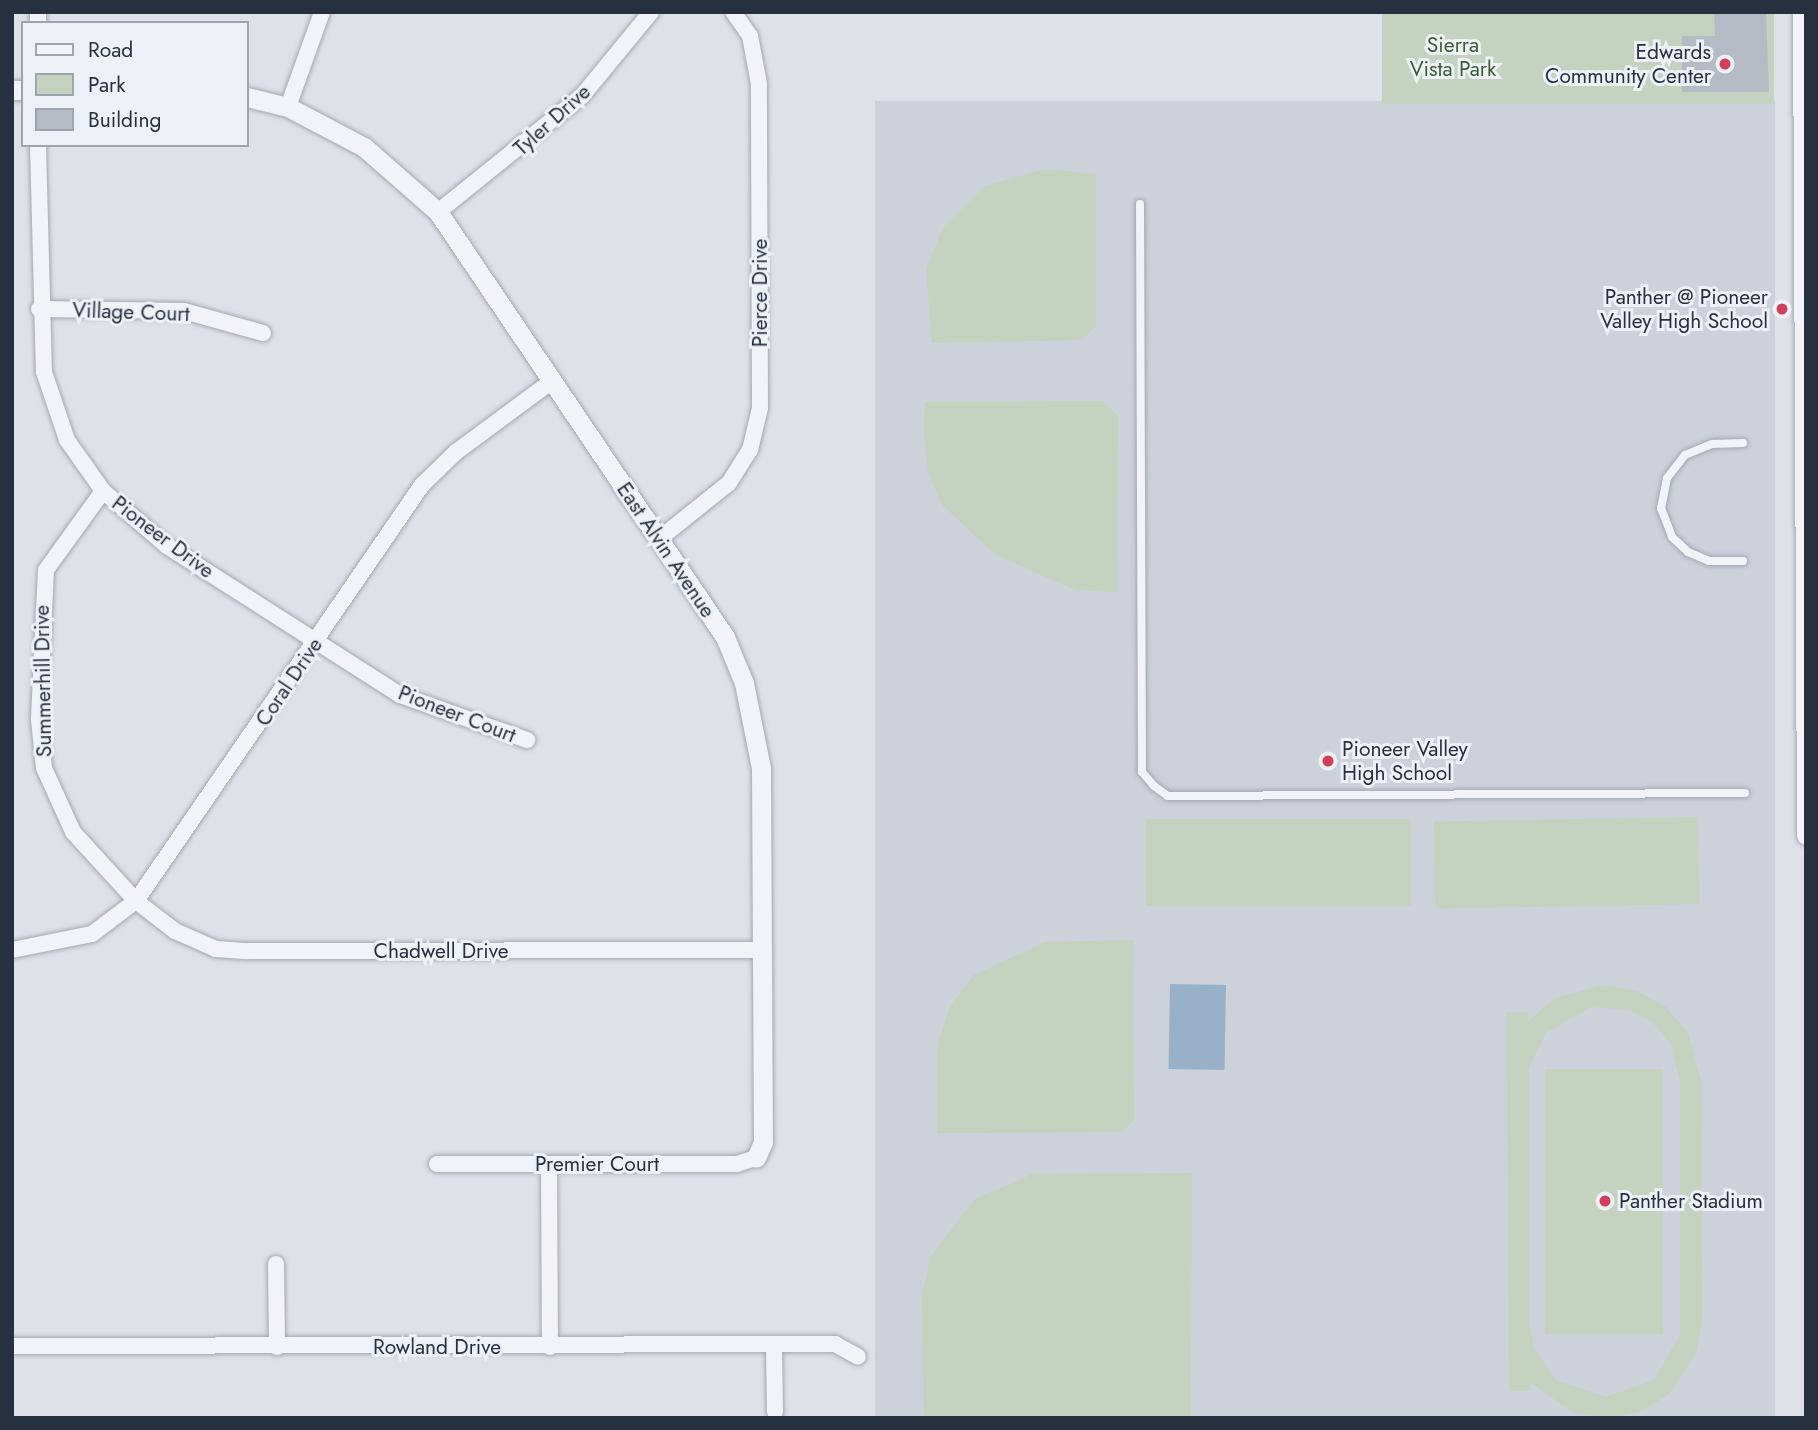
<!DOCTYPE html>
<style>
body{margin:0}
#map{position:relative;width:1818px;height:1430px;overflow:hidden;background:#dee2e8;font-family:Jost,sans-serif}
div>[style]{position:absolute}
[style*='--x']{left:calc(var(--x)*1px);top:calc(var(--y)*1px);width:calc(var(--w)*1px);rotate:calc(var(--a)*1deg)}
.built>*{inset:0;background:#ccd1da;transform-origin:0 0}
.green>*{inset:0;background:#c4d2bf;transform-origin:0 0}
.water>*{inset:0;background:#98b1c9;transform-origin:0 0}
.building>*{inset:0;background:#b5bbc5}
.roads{filter:drop-shadow(0 0 2px #a3a9b2) drop-shadow(0 0 2px #a3a9b2)}
.service>*{height:8px;margin:-4px;padding:0 4px;transform-origin:4px;border-radius:4px;background:#f1f3f6}
.minor>*{height:16px;margin:-8px;padding:0 8px;transform-origin:8px;border-radius:8px;background:#f1f3f6}
.tertiary>*{height:19px;margin:-9.5px;padding:0 9.5px;transform-origin:9.5px;border-radius:9.5px;background:#f1f3f6}
.dots>*{width:19px;height:19px;translate:-50% -50%;box-sizing:border-box;border:4px solid #edf1f6;border-radius:50%}
span{translate:-50% -50%;white-space:nowrap;text-align:center;line-height:1.15;-webkit-text-stroke:6px #edf1f6;paint-order:stroke}
.park-label{font-size:21px;color:#3c5b34}
.poi-label{font-size:21px;color:#27303f}
.right{translate:-100% -50%;text-align:right}
.left{translate:0 -50%;text-align:left}
.street-label{font-size:21px;color:#27303f}
.frame{position:absolute;inset:0;border:14px solid #27303f;pointer-events:none}
.legend{position:absolute;left:21px;top:21px;width:228px;height:126px;box-sizing:border-box;background:#edf1f6;border:2px solid #9ea4ad;margin:0;padding:9px 12px;list-style:none;font-size:21px;color:#27303f}
.legend li{display:flex;align-items:center;gap:14px;height:35px}
.legend b{width:35px;border:2px solid #9ea4ad}
</style>
<div id="map">
<div class="built">
<div style="left:1775px;top:101px;width:1317px;height:900px;rotate:90deg"></div>
</div>
<div class="green">
<div style="left:1382px;top:12px;width:392px;height:92px"></div>
<div style="clip-path:polygon(1045px 169px,1096px 174px,1096px 326px,1082px 340px,932px 343px,926px 269px,943px 228px,985px 186px)"></div>
<div style="clip-path:polygon(1102px 401px,1118px 416px,1117px 592px,1076px 590px,996px 555px,942px 505px,928px 472px,924px 435px,925px 402px)"></div>
<div style="left:1698px;top:817px;width:87px;height:264px;rotate:89deg"></div>
<div style="left:1411px;top:819px;width:87px;height:265px;rotate:90deg"></div>
<div style="clip-path:polygon(1133px 940px,1134px 1120px,1122px 1132px,937px 1133px,938px 1044px,950px 1006px,974px 975px,1045px 942px)"></div>
<div style="clip-path:polygon(evenodd,1604px 985px,1637px 991px,1666px 1007px,1688px 1033px,1701px 1081px,1702px 1321px,1696px 1354px,1668px 1395px,1639px 1412px,1608px 1418px,1572px 1412px,1530px 1382px,1530px 1391px,1509px 1391px,1507px 1012px,1528px 1012px,1528px 1021px,1555px 998px,1604px 985px,1591px 1007px,1630px 1010px,1653px 1023px,1670px 1043px,1680px 1081px,1680px 1335px,1654px 1380px,1606px 1397px,1556px 1380px,1534px 1348px,1529px 1322px,1529px 1068px,1546px 1033px,1591px 1007px)"></div>
<div style="left:1545px;top:1069px;width:118px;height:265px"></div>
<div style="clip-path:polygon(1192px 1173px,1191px 1418px,924px 1418px,922px 1296px,931px 1256px,975px 1199px,1033px 1174px)"></div>
</div>
<div class="water">
<div style="left:1170px;top:984px;width:56px;height:85px;rotate:1deg"></div>
</div>
<div class="building">
<div style="clip-path:polygon(1714px 12px,1766px 12px,1769px 92px,1682px 92px,1682px 36px,1715px 36px)"></div>
</div>
<div class="roads">
<div class="service">
<div style="--x:1140;--y:204;--w:568;--a:89.8"></div>
<div style="--x:1142;--y:772;--w:18;--a:49"></div>
<div style="--x:1154;--y:786;--w:17;--a:36"></div>
<div style="--x:1168;--y:796;--w:577;--a:-0.3"></div>
<div style="--x:1743;--y:443;--w:31;--a:178"></div>
<div style="--x:1712;--y:444;--w:29;--a:158"></div>
<div style="--x:1685;--y:455;--w:29;--a:128"></div>
<div style="--x:1667;--y:478;--w:31;--a:101"></div>
<div style="--x:1661;--y:508;--w:31;--a:69"></div>
<div style="--x:1672;--y:537;--w:22;--a:43"></div>
<div style="--x:1688;--y:552;--w:23;--a:23"></div>
<div style="--x:1709;--y:561;--w:34;--a:0"></div>
</div>
<div class="minor">
<div style="--x:38;--y:23;--w:11;--a:-90"></div>
<div style="--x:288;--y:107;--w:101;--a:-70.3"></div>
<div style="--x:38;--y:145;--w:227;--a:88.5"></div>
<div style="--x:44;--y:372;--w:72;--a:71.3"></div>
<div style="--x:67;--y:440;--w:62;--a:54.8"></div>
<div style="--x:103;--y:491;--w:84;--a:40.7"></div>
<div style="--x:167;--y:546;--w:277;--a:32.6"></div>
<div style="--x:400;--y:695;--w:135;--a:19.5"></div>
<div style="--x:438;--y:212;--w:185;--a:-38.9"></div>
<div style="--x:582;--y:96;--w:109;--a:-50.6"></div>
<div style="--x:39;--y:309;--w:145;--a:0.8"></div>
<div style="--x:184;--y:311;--w:82;--a:15.6"></div>
<div style="--x:103;--y:491;--w:97;--a:125.8"></div>
<div style="--x:46;--y:570;--w:150;--a:92.7"></div>
<div style="--x:39;--y:720;--w:48;--a:84.1"></div>
<div style="--x:44;--y:768;--w:70;--a:65.6"></div>
<div style="--x:73;--y:832;--w:93;--a:47.6"></div>
<div style="--x:136;--y:901;--w:49;--a:37.6"></div>
<div style="--x:175;--y:931;--w:45;--a:23.7"></div>
<div style="--x:216;--y:949;--w:32;--a:4"></div>
<div style="--x:248;--y:951;--w:513;--a:-0.11"></div>
<div style="--x:659;--y:539;--w:90;--a:-38.7"></div>
<div style="--x:729;--y:483;--w:39;--a:-58"></div>
<div style="--x:750;--y:450;--w:43;--a:-76.6"></div>
<div style="--x:760;--y:408;--w:324;--a:-90.2"></div>
<div style="--x:759;--y:84;--w:49;--a:-100.6"></div>
<div style="--x:750;--y:36;--w:29;--a:-125"></div>
<div style="--x:12;--y:950;--w:82;--a:-11.3"></div>
<div style="--x:92;--y:934;--w:55;--a:-36.9"></div>
<div style="--x:136;--y:901;--w:505;--a:-55.49"></div>
<div style="--x:422;--y:485;--w:47;--a:-44.1"></div>
<div style="--x:456;--y:452;--w:119;--a:-36.5"></div>
<div style="--x:437;--y:1164;--w:300;--a:0"></div>
<div style="--x:737;--y:1164;--w:20;--a:-18"></div>
<div style="--x:549;--y:1164;--w:183;--a:89.7"></div>
<div style="--x:276;--y:1264;--w:83;--a:89.3"></div>
<div style="--x:12;--y:1346;--w:823;--a:-0.14"></div>
<div style="--x:835;--y:1344;--w:26;--a:29"></div>
<div style="--x:774;--y:1348;--w:64;--a:89.1"></div>
</div>
<div class="tertiary">
<div style="--x:1802;--y:12;--w:823;--a:89.72"></div>
<div style="--x:12;--y:90;--w:11;--a:0"></div>
<div style="--x:247;--y:97;--w:42;--a:13.7"></div>
<div style="--x:288;--y:107;--w:86;--a:27.8"></div>
<div style="--x:364;--y:147;--w:98;--a:41.3"></div>
<div style="--x:438;--y:212;--w:513;--a:55.97"></div>
<div style="--x:725;--y:637;--w:50;--a:67.6"></div>
<div style="--x:744;--y:683;--w:87;--a:78.7"></div>
<div style="--x:761;--y:768;--w:374;--a:89.7"></div>
<div style="--x:763;--y:1142;--w:17;--a:114"></div>
</div>
</div>
<div class="dots">
<div style="left:1725px;top:64px;background:#d13f59"></div>
<div style="left:1782px;top:309px;background:#d13f59"></div>
<div style="left:1328px;top:761px;background:#d13f59"></div>
<div style="left:1605px;top:1201px;background:#d13f59"></div>
</div>
<div class="park-label">
<span style="left:1453px;top:57px">Sierra<br>Vista Park</span>
</div>
<div class="poi-label">
<span class="right" style="left:1711px;top:64px">Edwards<br>Community Center</span>
<span class="right" style="left:1768px;top:309px">Panther @ Pioneer<br>Valley High School</span>
<span class="left" style="left:1342px;top:761px">Pioneer Valley<br>High School</span>
<span class="left" style="left:1619px;top:1201px">Panther Stadium</span>
</div>
<div class="street-label">
<span style="left:552px;top:120px;rotate:-42deg">Tyler Drive</span>
<span style="left:760px;top:293px;rotate:-90deg">Pierce Drive</span>
<span style="left:131px;top:312px;rotate:2deg">Village Court</span>
<span style="left:163px;top:537px;rotate:37deg">Pioneer Drive</span>
<span style="left:666px;top:550px;rotate:56deg">East Alvin Avenue</span>
<span style="left:43px;top:681px;rotate:-91deg">Summerhill Drive</span>
<span style="left:289px;top:682px;rotate:-56deg">Coral Drive</span>
<span style="left:457px;top:714px;rotate:21deg">Pioneer Court</span>
<span style="left:441px;top:951px">Chadwell Drive</span>
<span style="left:597px;top:1164px">Premier Court</span>
<span style="left:437px;top:1347px">Rowland Drive</span>
</div>
<div class="frame"></div>
<ul class="legend">
<li><b style="height:9px;background:#f1f3f6"></b>Road</li>
<li><b style="height:19px;background:#c4d2bf"></b>Park</li>
<li><b style="height:19px;background:#b5bbc5"></b>Building</li>
</ul>
</div>
